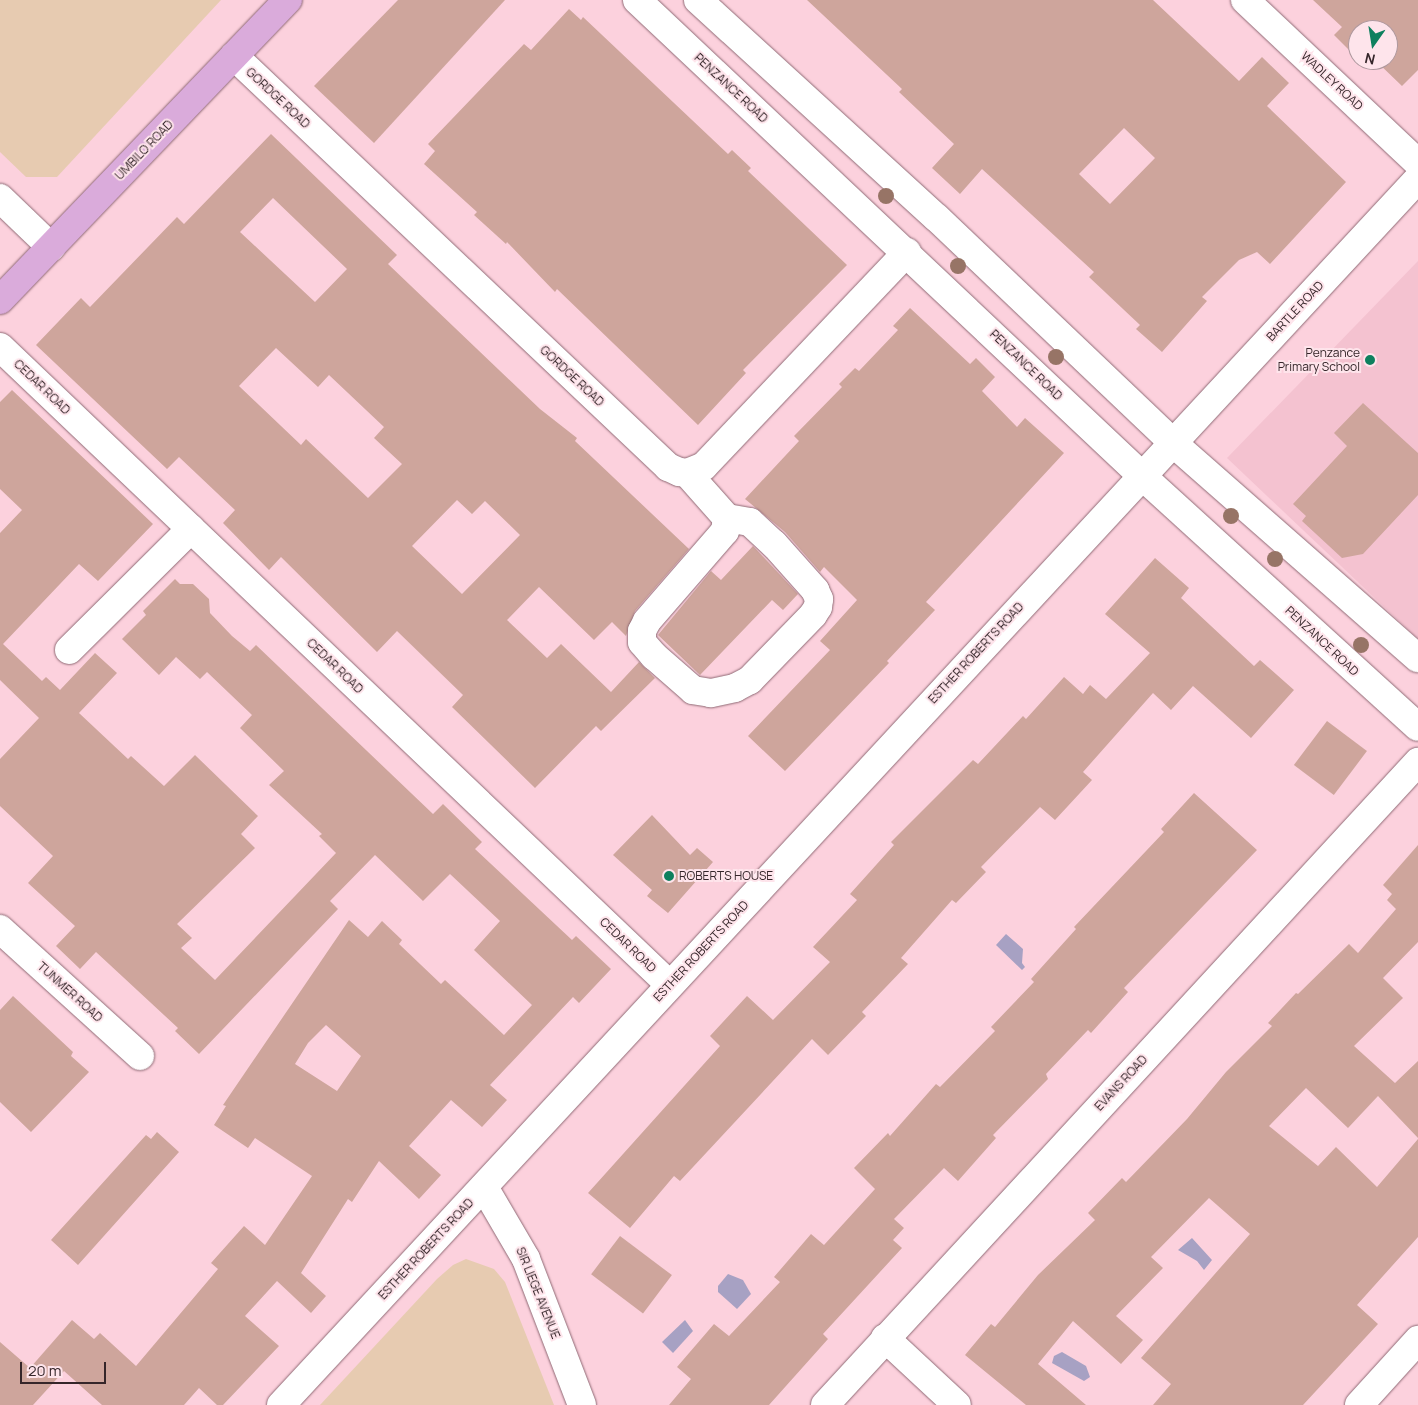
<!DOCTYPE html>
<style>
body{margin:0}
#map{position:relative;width:1418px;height:1405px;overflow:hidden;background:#fcd1dd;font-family:Manrope,sans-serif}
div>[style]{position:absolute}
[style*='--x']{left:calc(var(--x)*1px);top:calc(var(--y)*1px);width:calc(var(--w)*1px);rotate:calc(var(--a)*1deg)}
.built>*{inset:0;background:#f4c2d0}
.green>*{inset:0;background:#e7cbb1}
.water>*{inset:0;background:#a7a1c3}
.building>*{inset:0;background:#cea59c;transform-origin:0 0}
.roads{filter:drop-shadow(0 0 1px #8f6a75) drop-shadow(0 0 1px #8f6a75)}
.minor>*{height:28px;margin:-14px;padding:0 14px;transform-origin:14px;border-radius:14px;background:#fff}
.major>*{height:28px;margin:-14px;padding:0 14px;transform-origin:14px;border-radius:14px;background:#daabdb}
.trees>*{width:16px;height:16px;margin:-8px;border-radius:50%;background:#977466}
.dots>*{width:14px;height:14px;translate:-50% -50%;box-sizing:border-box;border:2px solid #fee4eb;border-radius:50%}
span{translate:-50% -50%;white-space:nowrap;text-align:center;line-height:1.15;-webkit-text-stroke:4px #fee4eb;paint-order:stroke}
.street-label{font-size:12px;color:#35262a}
.poi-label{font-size:12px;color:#35262a}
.right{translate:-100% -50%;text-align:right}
.left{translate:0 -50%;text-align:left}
.north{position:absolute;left:1348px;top:20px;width:50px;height:50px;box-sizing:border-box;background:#fee4eb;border:1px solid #ae989e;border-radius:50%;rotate:193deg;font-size:14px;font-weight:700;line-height:20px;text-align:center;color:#35262a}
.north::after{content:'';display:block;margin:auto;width:18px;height:22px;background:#0e805e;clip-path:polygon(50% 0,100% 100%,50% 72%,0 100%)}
.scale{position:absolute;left:20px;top:1362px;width:86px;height:22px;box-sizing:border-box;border:2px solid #35262a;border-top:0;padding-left:6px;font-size:15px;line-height:18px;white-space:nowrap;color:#35262a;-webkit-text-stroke:4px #fee4eb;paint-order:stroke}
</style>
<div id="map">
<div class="built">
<div style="clip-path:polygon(1418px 261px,1418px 639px,1227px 458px)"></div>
</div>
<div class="green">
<div style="clip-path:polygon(0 0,221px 0,57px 177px,26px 177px,0 152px)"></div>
<div style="clip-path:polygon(466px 1259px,494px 1269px,505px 1282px,554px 1405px,320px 1405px,437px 1279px,453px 1265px)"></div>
</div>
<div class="water">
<div style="clip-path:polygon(1006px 934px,1023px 949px,1022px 963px,1025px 967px,1022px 970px,996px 945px)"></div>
<div style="clip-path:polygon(1192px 1238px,1212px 1260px,1204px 1270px,1197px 1261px,1178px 1250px)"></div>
<div style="clip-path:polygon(728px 1274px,743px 1280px,751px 1294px,737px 1309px,718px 1292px,718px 1286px)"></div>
<div style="clip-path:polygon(685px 1320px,693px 1331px,673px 1353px,662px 1342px)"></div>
<div style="clip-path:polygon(1062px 1352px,1086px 1366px,1090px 1377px,1084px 1381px,1052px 1363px,1054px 1356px)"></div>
</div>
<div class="building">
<div style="clip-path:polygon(398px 0,505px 0,374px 143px,314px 86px)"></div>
<div style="clip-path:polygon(evenodd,807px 0,1153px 0,1239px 81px,1262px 57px,1289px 83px,1267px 106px,1346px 182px,1270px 264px,1257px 252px,1239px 260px,1202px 297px,1207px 301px,1162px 352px,1136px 329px,1140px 325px,1089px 277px,1094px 272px,982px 169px,960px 194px,932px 168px,954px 144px,899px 92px,902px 89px,807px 0,1124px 128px,1155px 158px,1110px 204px,1079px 174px,1124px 128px)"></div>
<div style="clip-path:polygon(1313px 0,1418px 0,1418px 70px,1402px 86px,1375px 60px,1388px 60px,1388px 30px,1358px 30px,1358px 44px,1350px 51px,1334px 35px,1342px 27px)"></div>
<div style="clip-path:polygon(569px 9px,581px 20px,583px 17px,728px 154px,732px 150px,751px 168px,748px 171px,847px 265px,743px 370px,746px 373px,698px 425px,557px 289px,555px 292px,507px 242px,506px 244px,474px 215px,477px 212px,424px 164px,435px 151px,428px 144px,524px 44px,531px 50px)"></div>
<div style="clip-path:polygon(evenodd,271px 134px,397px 255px,388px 264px,540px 409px,577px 438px,575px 441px,689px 549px,635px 611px,626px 636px,612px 622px,594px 640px,539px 587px,507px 620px,547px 658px,561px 644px,611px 692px,639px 662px,655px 678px,601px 731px,596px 726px,535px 788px,452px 707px,463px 695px,397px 631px,377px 652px,281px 557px,269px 570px,223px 523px,235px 510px,179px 457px,167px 469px,36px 345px,81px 298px,90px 307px,177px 217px,184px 224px,271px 134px,273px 198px,347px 269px,315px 302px,240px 232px,273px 198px,271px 134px,276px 348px,318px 387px,329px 375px,384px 427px,374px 438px,402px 464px,368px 498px,306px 439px,301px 445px,239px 386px,276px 348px,271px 134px,457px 500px,472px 514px,485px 501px,520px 535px,462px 594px,412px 546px,457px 500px)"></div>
<div style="clip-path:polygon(910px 308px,970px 364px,976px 358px,995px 377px,982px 391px,1017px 427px,1025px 418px,1064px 453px,926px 602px,935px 610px,887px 661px,889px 663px,785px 771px,748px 736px,830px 650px,820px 641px,857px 600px,824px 567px,820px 572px,785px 532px,745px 499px,799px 441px,794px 436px,842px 387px,839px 384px,855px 368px,859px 371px,898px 330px,893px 326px)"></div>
<div style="clip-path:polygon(evenodd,12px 390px,153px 524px,98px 581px,79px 564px,3px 644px,42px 681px,46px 677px,60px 690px,95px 653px,117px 673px,79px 713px,128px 759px,131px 756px,164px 786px,195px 755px,258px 816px,241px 834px,255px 848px,177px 924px,192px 938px,181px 948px,215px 980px,336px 853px,319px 836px,322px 834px,269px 785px,284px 771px,240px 728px,252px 715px,207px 672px,200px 679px,176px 657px,159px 675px,122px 639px,146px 615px,143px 611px,175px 579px,180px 584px,193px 584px,209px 599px,210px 613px,232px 636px,250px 651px,256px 645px,433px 814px,443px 804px,482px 842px,475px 849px,572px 940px,576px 936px,611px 969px,579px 1003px,573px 997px,490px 1085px,507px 1100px,482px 1127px,451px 1100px,409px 1146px,441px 1175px,419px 1199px,379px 1161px,352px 1202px,348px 1199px,301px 1273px,326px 1296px,311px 1313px,277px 1281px,245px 1316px,279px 1346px,223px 1405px,217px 1405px,199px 1388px,184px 1405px,102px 1405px,64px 1371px,33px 1405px,0 1405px,0 1342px,30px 1368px,72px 1320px,94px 1339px,100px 1333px,136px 1366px,218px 1269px,211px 1263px,244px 1226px,265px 1245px,312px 1176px,255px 1138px,248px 1148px,214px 1125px,226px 1106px,223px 1105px,349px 920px,368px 937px,382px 921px,402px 940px,399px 944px,441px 984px,445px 980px,504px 1035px,532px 1005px,474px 950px,500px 921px,450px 874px,423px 901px,375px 855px,330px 901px,338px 909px,199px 1054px,175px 1031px,178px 1028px,96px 952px,80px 969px,56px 946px,75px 926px,28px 883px,53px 856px,0 806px,0 759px,39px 718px,0 680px,0 533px,22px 510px,0 489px,0 402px,12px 390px,326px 1025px,361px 1056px,337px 1091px,295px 1064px,308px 1043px,326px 1025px)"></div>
<div style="clip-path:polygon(1363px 403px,1418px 453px,1418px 495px,1363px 554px,1342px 558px,1302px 521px,1306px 516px,1293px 504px,1347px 446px,1334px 433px)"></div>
<div style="clip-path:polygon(753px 546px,798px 594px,783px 610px,772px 600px,700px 675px,658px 635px,711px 571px,721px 580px)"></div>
<div style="clip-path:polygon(1155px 558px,1189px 588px,1181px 598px,1254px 666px,1260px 660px,1294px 690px,1251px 738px,1193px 686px,1171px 710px,1153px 693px,1083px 772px,1092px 780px,1055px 820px,1040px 807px,981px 867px,986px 872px,956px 903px,952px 900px,901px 958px,908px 964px,862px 1012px,866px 1016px,828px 1055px,812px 1039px,680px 1181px,674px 1176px,630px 1228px,588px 1193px,720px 1046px,710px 1036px,747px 996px,773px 1020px,830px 962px,813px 947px,857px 900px,850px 894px,894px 845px,891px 842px,973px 760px,978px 764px,1023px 716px,1026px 719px,1064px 677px,1083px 694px,1090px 685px,1106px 699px,1150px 653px,1105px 614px)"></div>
<div style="left:1327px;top:721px;width:50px;height:55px;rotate:37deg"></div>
<div style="clip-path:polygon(1194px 793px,1257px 850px,1124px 988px,1128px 992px,1091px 1033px,1088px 1030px,1046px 1074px,1048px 1079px,993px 1135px,996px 1138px,958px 1181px,944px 1168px,894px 1219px,904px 1228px,893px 1240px,902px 1248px,823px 1334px,828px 1339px,769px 1405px,669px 1405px,691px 1379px,677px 1367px,714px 1324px,729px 1336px,780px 1282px,774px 1277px,811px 1234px,824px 1245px,875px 1189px,854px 1168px,888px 1133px,890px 1136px,936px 1084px,940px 1087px,995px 1031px,991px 1027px,1034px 982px,1031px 979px,1076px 929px,1074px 927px,1164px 832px,1161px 829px)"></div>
<div style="clip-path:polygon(652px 815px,690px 855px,697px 848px,713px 862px,668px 913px,647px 896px,652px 890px,613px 855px)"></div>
<div style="clip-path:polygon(1418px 845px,1418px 942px,1383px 978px,1403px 998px,1354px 1046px,1395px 1083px,1418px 1061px,1418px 1138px,1378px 1096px,1348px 1128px,1306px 1088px,1269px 1126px,1318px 1166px,1336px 1147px,1377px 1187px,1418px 1139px,1418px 1237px,1357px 1305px,1378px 1324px,1303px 1405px,1153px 1405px,1171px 1384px,1141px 1358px,1250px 1234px,1209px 1198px,1151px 1257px,1163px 1268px,1116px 1316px,1143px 1340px,1121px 1364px,1073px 1321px,1038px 1364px,1086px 1405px,1026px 1405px,965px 1355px,991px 1324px,995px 1327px,1038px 1275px,1095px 1220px,1088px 1213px,1122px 1178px,1126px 1182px,1187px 1119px,1226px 1072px,1272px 1026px,1268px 1023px,1296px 993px,1298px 994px,1349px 944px,1358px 953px,1396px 909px,1387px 900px,1392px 894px,1383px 885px)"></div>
<div style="clip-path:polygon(13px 996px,73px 1052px,71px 1056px,89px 1072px,31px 1132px,0 1102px,0 1010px)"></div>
<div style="clip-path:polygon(157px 1132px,179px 1152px,78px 1265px,51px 1240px,146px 1135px,151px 1139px)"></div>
<div style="left:620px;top:1236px;width:65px;height:48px;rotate:37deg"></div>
</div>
<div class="roads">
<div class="minor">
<div style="--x:637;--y:0;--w:693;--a:43.3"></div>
<div style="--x:1141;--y:475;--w:374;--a:42.3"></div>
<div style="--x:698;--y:0;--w:323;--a:42.4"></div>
<div style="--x:937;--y:218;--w:326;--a:43.6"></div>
<div style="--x:1173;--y:443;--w:326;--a:41.3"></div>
<div style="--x:1245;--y:0;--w:238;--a:43.3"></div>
<div style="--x:234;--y:56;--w:598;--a:43.44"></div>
<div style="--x:668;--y:467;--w:12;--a:24"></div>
<div style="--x:679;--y:472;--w:8;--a:7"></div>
<div style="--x:687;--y:473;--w:18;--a:-22"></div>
<div style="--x:704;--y:466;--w:295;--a:-46.5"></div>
<div style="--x:0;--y:198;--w:71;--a:43.9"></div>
<div style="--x:0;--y:347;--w:925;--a:43.6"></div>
<div style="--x:687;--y:473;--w:60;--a:48.4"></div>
<div style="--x:727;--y:518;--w:23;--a:10"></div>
<div style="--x:750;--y:522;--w:33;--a:43"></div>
<div style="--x:774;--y:544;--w:62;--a:48.3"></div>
<div style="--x:815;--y:590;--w:10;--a:66"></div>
<div style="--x:819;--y:599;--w:8;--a:97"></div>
<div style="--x:818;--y:607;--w:9;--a:122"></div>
<div style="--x:813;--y:615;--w:91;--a:134.1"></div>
<div style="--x:750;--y:680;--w:17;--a:152"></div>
<div style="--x:735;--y:688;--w:25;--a:168"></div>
<div style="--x:711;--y:693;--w:18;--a:-171"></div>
<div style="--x:693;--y:690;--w:52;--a:-138.9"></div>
<div style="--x:654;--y:656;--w:18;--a:-131"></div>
<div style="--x:642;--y:642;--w:11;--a:-90"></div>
<div style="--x:642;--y:631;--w:11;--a:-63"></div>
<div style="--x:647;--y:621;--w:119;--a:-49.1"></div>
<div style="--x:725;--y:531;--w:13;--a:-81"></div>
<div style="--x:69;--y:650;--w:172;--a:-44.8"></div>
<div style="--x:0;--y:929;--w:189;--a:42.2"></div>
<div style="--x:484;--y:1187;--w:83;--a:59.7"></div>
<div style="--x:526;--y:1259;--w:156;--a:69"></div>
<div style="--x:885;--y:1338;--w:98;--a:42.9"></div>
<div style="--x:281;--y:1405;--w:1672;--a:-47.16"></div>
<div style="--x:825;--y:1405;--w:875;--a:-47.32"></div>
<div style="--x:1359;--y:1405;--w:88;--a:-47.8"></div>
</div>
<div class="major">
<div style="--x:0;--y:300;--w:416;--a:-46.2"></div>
</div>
</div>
<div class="trees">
<div style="left:886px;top:196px"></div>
<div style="left:958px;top:266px"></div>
<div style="left:1056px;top:357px"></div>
<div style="left:1231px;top:516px"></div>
<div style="left:1275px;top:559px"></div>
<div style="left:1361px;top:645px"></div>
</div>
<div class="dots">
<div style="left:1370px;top:360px;background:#0e805e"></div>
<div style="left:669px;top:876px;background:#0e805e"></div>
</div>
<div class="street-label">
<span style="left:1332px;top:81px;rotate:43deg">WADLEY ROAD</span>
<span style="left:731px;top:88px;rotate:43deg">PENZANCE ROAD</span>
<span style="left:278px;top:98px;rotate:43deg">GORDGE ROAD</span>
<span style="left:144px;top:150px;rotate:-46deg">UMBILO ROAD</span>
<span style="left:1295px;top:311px;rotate:-47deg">BARTLE ROAD</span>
<span style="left:1026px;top:365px;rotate:44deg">PENZANCE ROAD</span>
<span style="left:572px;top:376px;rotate:43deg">GORDGE ROAD</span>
<span style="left:42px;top:387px;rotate:44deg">CEDAR ROAD</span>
<span style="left:1322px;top:641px;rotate:43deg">PENZANCE ROAD</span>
<span style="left:976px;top:653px;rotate:-47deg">ESTHER ROBERTS ROAD</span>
<span style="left:335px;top:666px;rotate:44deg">CEDAR ROAD</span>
<span style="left:628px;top:945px;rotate:44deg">CEDAR ROAD</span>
<span style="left:701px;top:951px;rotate:-47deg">ESTHER ROBERTS ROAD</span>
<span style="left:70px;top:992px;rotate:42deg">TUNMER ROAD</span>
<span style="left:1121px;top:1083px;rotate:-47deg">EVANS ROAD</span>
<span style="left:426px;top:1249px;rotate:-47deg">ESTHER ROBERTS ROAD</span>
<span style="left:538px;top:1293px;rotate:68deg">SIR LIEGE AVENUE</span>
</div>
<div class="poi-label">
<span class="right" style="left:1360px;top:360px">Penzance<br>Primary School</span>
<span class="left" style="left:679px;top:876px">ROBERTS HOUSE</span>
</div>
<div class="north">N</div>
<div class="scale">20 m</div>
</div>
